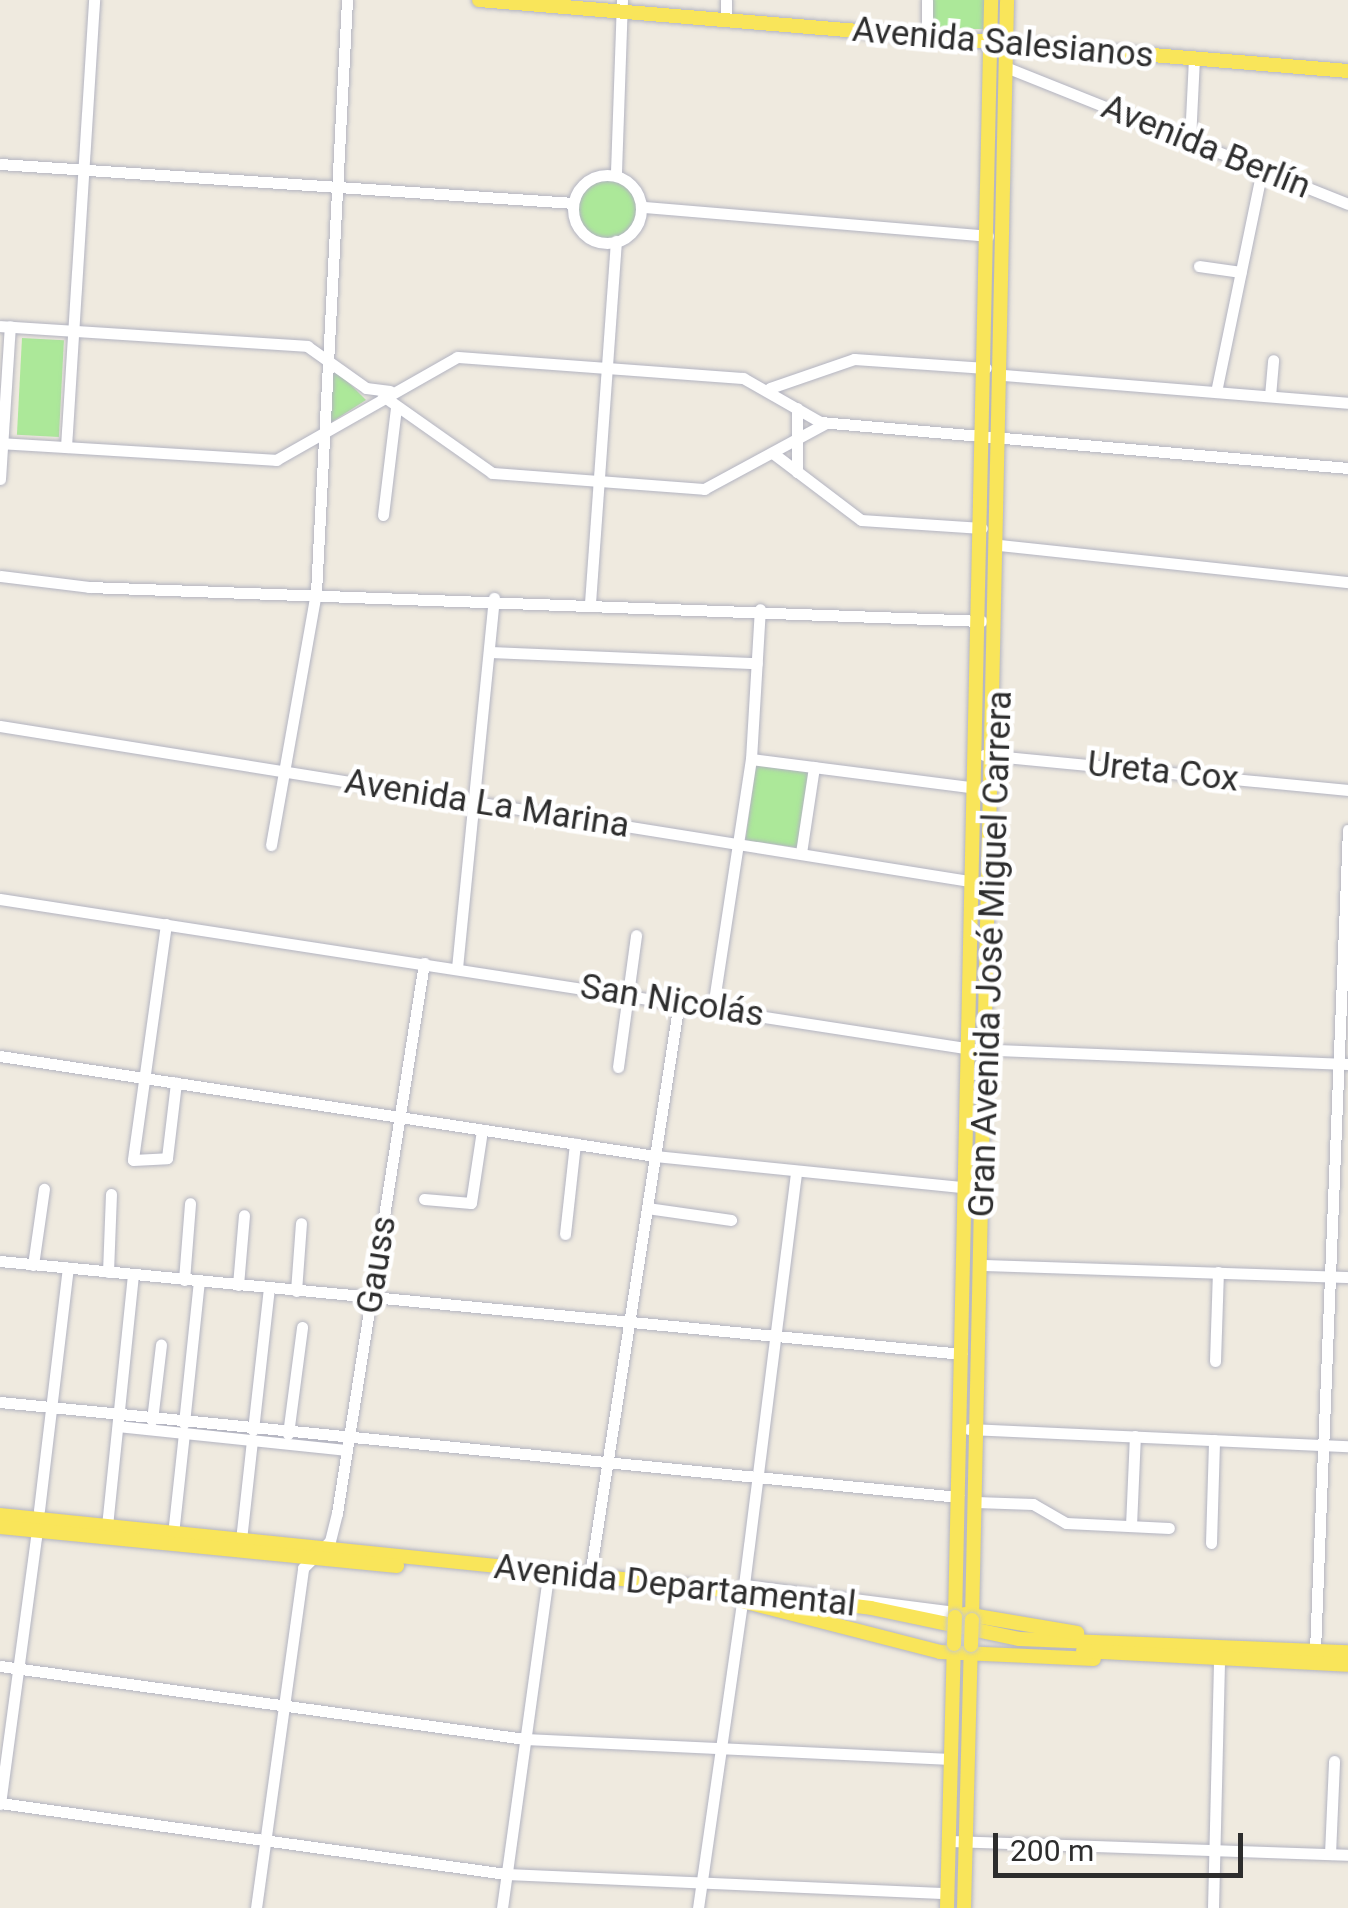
<!DOCTYPE html>
<meta charset="utf-8">
<style>
body{margin:0}
#map{position:relative;width:1348px;height:1908px;overflow:hidden;background:#efeadf;font-family:Roboto,sans-serif}
div>[style]{position:absolute}
[style*='--x']{left:calc(var(--x)*1px);top:calc(var(--y)*1px);width:calc(var(--w)*1px);rotate:calc(var(--a)*1deg)}
.green>*{inset:0;background:#ace899;transform-origin:0 0}
.round{border-radius:50%}
.roads{filter:drop-shadow(0 0 2px #b3b4c1) drop-shadow(0 0 2px #b3b4c1)}
.minor>*{height:11px;margin:-5.5px;padding:0 5.5px;transform-origin:5.5px;border-radius:5.5px;background:#fff}
.minor>.ring{margin:-5.5px;padding:0;box-sizing:content-box;background:none;border:11px solid #fff;border-radius:50%}
.major>*{height:14px;margin:-7px;padding:0 7px;transform-origin:7px;border-radius:7px;background:#f9e55a}
.bridges{filter:drop-shadow(0 0 2px #c8c8c8) drop-shadow(0 0 2px #c8c8c8)}
.major-bridge>*{height:14px;margin:-7px;padding:0 7px;transform-origin:7px;border-radius:7px;background:#f9e55a}
span{translate:-50% -50%;white-space:nowrap;text-align:center;line-height:1.15;-webkit-text-stroke:9px #fff;paint-order:stroke}
.street-label{font-size:35px;color:#2d2d2d}
.scale{position:absolute;left:993px;top:1833px;width:250px;height:45px;box-sizing:border-box;border:5px solid #2d2d2d;border-top:0;padding-left:12px;font-size:30px;line-height:35px;white-space:nowrap;color:#2d2d2d;-webkit-text-stroke:8px #fff;paint-order:stroke}
</style>
<div id="map">
<div class="green">
<div style="left:931px;top:0;width:54px;height:29px"></div>
<div class="round" style="left:575px;top:178px;width:62px;height:62px"></div>
<div style="left:22px;top:338px;width:42px;height:97px;rotate:3deg"></div>
<div style="clip-path:polygon(332px 366px,366px 400px,330px 423px)"></div>
<div style="left:756px;top:765px;width:55px;height:76px;rotate:8deg"></div>
</div>
<div class="roads">
<div class="minor">
<div style="--x:726;--y:0;--w:20;--a:90"></div>
<div style="--x:927;--y:37;--w:37;--a:-90"></div>
<div style="--x:1008;--y:68;--w:366;--a:21.8"></div>
<div style="--x:1190;--y:140;--w:82;--a:-87.2"></div>
<div style="--x:0;--y:164;--w:574;--a:3.89"></div>
<div style="--x:616;--y:172;--w:172;--a:-88"></div>
<div class="ring" style="left:573px;top:175px;width:57px;height:57px"></div>
<div style="--x:644;--y:207;--w:345;--a:4.8"></div>
<div style="--x:1199;--y:266;--w:42;--a:8.1"></div>
<div style="--x:0;--y:326;--w:308;--a:3.7"></div>
<div style="--x:307;--y:346;--w:72;--a:35.4"></div>
<div style="--x:366;--y:388;--w:24;--a:7"></div>
<div style="--x:1003;--y:375;--w:346;--a:4.6"></div>
<div style="--x:770;--y:388;--w:89;--a:-19"></div>
<div style="--x:854;--y:359;--w:132;--a:3.9"></div>
<div style="--x:1216;--y:392;--w:228;--a:-78.3"></div>
<div style="--x:383;--y:396;--w:133;--a:35.2"></div>
<div style="--x:492;--y:473;--w:213;--a:4.3"></div>
<div style="--x:704;--y:489;--w:139;--a:-28.4"></div>
<div style="--x:1270;--y:396;--w:36;--a:-85"></div>
<div style="--x:797;--y:408;--w:64;--a:90"></div>
<div style="--x:0;--y:443;--w:277;--a:3.5"></div>
<div style="--x:276;--y:460;--w:208;--a:-29.6"></div>
<div style="--x:457;--y:357;--w:287;--a:4.2"></div>
<div style="--x:743;--y:378;--w:89;--a:29.7"></div>
<div style="--x:820;--y:422;--w:530;--a:4.98"></div>
<div style="--x:66;--y:447;--w:448;--a:-86.4"></div>
<div style="--x:774;--y:454;--w:109;--a:37.2"></div>
<div style="--x:861;--y:520;--w:121;--a:3.8"></div>
<div style="--x:0;--y:479;--w:153;--a:-86.3"></div>
<div style="--x:383;--y:515;--w:109;--a:-83.1"></div>
<div style="--x:1000;--y:545;--w:350;--a:6.1"></div>
<div style="--x:0;--y:576;--w:90;--a:7"></div>
<div style="--x:89;--y:587;--w:893;--a:2.18"></div>
<div style="--x:590;--y:603;--w:363;--a:-85.9"></div>
<div style="--x:490;--y:652;--w:267;--a:2.4"></div>
<div style="--x:0;--y:726;--w:987;--a:9.09"></div>
<div style="--x:984;--y:755;--w:366;--a:5.5"></div>
<div style="--x:751;--y:759;--w:228;--a:7.3"></div>
<div style="--x:271;--y:845;--w:257;--a:-79.9"></div>
<div style="--x:316;--y:592;--w:593;--a:-87"></div>
<div style="--x:801;--y:853;--w:87;--a:-81.4"></div>
<div style="--x:0;--y:899;--w:983;--a:8.78"></div>
<div style="--x:971;--y:1049;--w:377;--a:2.3"></div>
<div style="--x:166;--y:924;--w:238;--a:98"></div>
<div style="--x:133;--y:1160;--w:34;--a:-3"></div>
<div style="--x:167;--y:1158;--w:76;--a:-83.2"></div>
<div style="--x:457;--y:968;--w:372;--a:-84.3"></div>
<div style="--x:713;--y:1007;--w:251;--a:-81.3"></div>
<div style="--x:751;--y:759;--w:150;--a:-86.6"></div>
<div style="--x:0;--y:1056;--w:663;--a:8.68"></div>
<div style="--x:655;--y:1156;--w:315;--a:5.8"></div>
<div style="--x:618;--y:1067;--w:133;--a:-82.2"></div>
<div style="--x:796;--y:1173;--w:415;--a:97.2"></div>
<div style="--x:744;--y:1585;--w:213;--a:7.3"></div>
<div style="--x:424;--y:1199;--w:47;--a:4.9"></div>
<div style="--x:471;--y:1203;--w:74;--a:-81.4"></div>
<div style="--x:647;--y:1208;--w:85;--a:8.1"></div>
<div style="--x:565;--y:1234;--w:91;--a:-83.7"></div>
<div style="--x:0;--y:1261;--w:966;--a:5.52"></div>
<div style="--x:33;--y:1265;--w:77;--a:-81.8"></div>
<div style="--x:982;--y:1265;--w:366;--a:1.9"></div>
<div style="--x:108;--y:1272;--w:78;--a:-87.8"></div>
<div style="--x:184;--y:1280;--w:77;--a:-85.5"></div>
<div style="--x:238;--y:1285;--w:70;--a:-85.1"></div>
<div style="--x:296;--y:1291;--w:68;--a:-85.8"></div>
<div style="--x:1215;--y:1361;--w:89;--a:-88.1"></div>
<div style="--x:0;--y:1402;--w:963;--a:5.66"></div>
<div style="--x:152;--y:1420;--w:76;--a:-83.2"></div>
<div style="--x:184;--y:1423;--w:143;--a:-84"></div>
<div style="--x:118;--y:1426;--w:230;--a:6"></div>
<div style="--x:969;--y:1429;--w:379;--a:2.6"></div>
<div style="--x:253;--y:1430;--w:143;--a:-83.6"></div>
<div style="--x:288;--y:1434;--w:108;--a:-82.5"></div>
<div style="--x:976;--y:1502;--w:57;--a:2"></div>
<div style="--x:1033;--y:1504;--w:38;--a:30"></div>
<div style="--x:1066;--y:1523;--w:103;--a:2.8"></div>
<div style="--x:39;--y:1510;--w:244;--a:-83.2"></div>
<div style="--x:174;--y:1525;--w:93;--a:-83.8"></div>
<div style="--x:107;--y:1526;--w:252;--a:-84.1"></div>
<div style="--x:1131;--y:1526;--w:90;--a:-87.5"></div>
<div style="--x:241;--y:1540;--w:101;--a:-83.7"></div>
<div style="--x:1211;--y:1543;--w:103;--a:-88.3"></div>
<div style="--x:590;--y:1575;--w:580;--a:-81.17"></div>
<div style="--x:1315;--y:1650;--w:821;--a:-87.7"></div>
<div style="--x:0;--y:1666;--w:530;--a:7.92"></div>
<div style="--x:525;--y:1739;--w:426;--a:2.7"></div>
<div style="--x:0;--y:1803;--w:511;--a:7.99"></div>
<div style="--x:506;--y:1874;--w:442;--a:2.5"></div>
<div style="--x:0;--y:1804;--w:284;--a:-82.3"></div>
<div style="--x:949;--y:1841;--w:399;--a:2"></div>
<div style="--x:1330;--y:1854;--w:93;--a:-87.5"></div>
<div style="--x:256;--y:1908;--w:343;--a:-82.1"></div>
<div style="--x:303;--y:1568;--w:38;--a:-45"></div>
<div style="--x:330;--y:1541;--w:29;--a:-76"></div>
<div style="--x:337;--y:1513;--w:557;--a:-81.01"></div>
<div style="--x:502;--y:1908;--w:340;--a:-82.1"></div>
<div style="--x:698;--y:1908;--w:310;--a:-81.8"></div>
<div style="--x:1213;--y:1908;--w:250;--a:-88.6"></div>
</div>
<div class="major">
<div style="--x:479;--y:0;--w:872;--a:4.67"></div>
<div style="--x:0;--y:1515;--w:694;--a:5.87"></div>
<div style="--x:690;--y:1586;--w:182;--a:6.9"></div>
<div style="--x:871;--y:1608;--w:152;--a:11.8"></div>
<div style="--x:1020;--y:1639;--w:328;--a:2.3"></div>
<div style="--x:0;--y:1527;--w:399;--a:5.6"></div>
<div style="--x:742;--y:1601;--w:204;--a:14.4"></div>
<div style="--x:940;--y:1652;--w:154;--a:2.6"></div>
<div style="--x:965;--y:1614;--w:114;--a:9.6"></div>
<div style="--x:955;--y:1617;--w:1617;--a:-88.72"></div>
<div style="--x:972;--y:1620;--w:1620;--a:-88.76"></div>
<div style="--x:1083;--y:1651;--w:265;--a:3"></div>
<div style="--x:947;--y:1908;--w:264;--a:-88.5"></div>
<div style="--x:964;--y:1908;--w:263;--a:-88.5"></div>
</div>
</div>
<div class="bridges">
<div class="major-bridge">
<div style="--x:954;--y:1644;--w:27;--a:-88"></div>
<div style="--x:971;--y:1645;--w:25;--a:-88"></div>
</div>
</div>
<div class="street-label">
<span style="left:1003px;top:43px;rotate:5deg">Avenida Salesianos</span>
<span style="left:1206px;top:147px;rotate:22deg">Avenida Berlín</span>
<span style="left:1163px;top:772px;rotate:6deg">Ureta Cox</span>
<span style="left:487px;top:804px;rotate:9deg">Avenida La Marina</span>
<span style="left:991px;top:954px;rotate:-88deg">Gran Avenida José Miguel Carrera</span>
<span style="left:672px;top:1001px;rotate:9deg">San Nicolás</span>
<span style="left:377px;top:1265px;rotate:-81deg">Gauss</span>
<span style="left:675px;top:1586px;rotate:6deg">Avenida Departamental</span>
</div>
<div class="scale">200 m</div>
</div>
